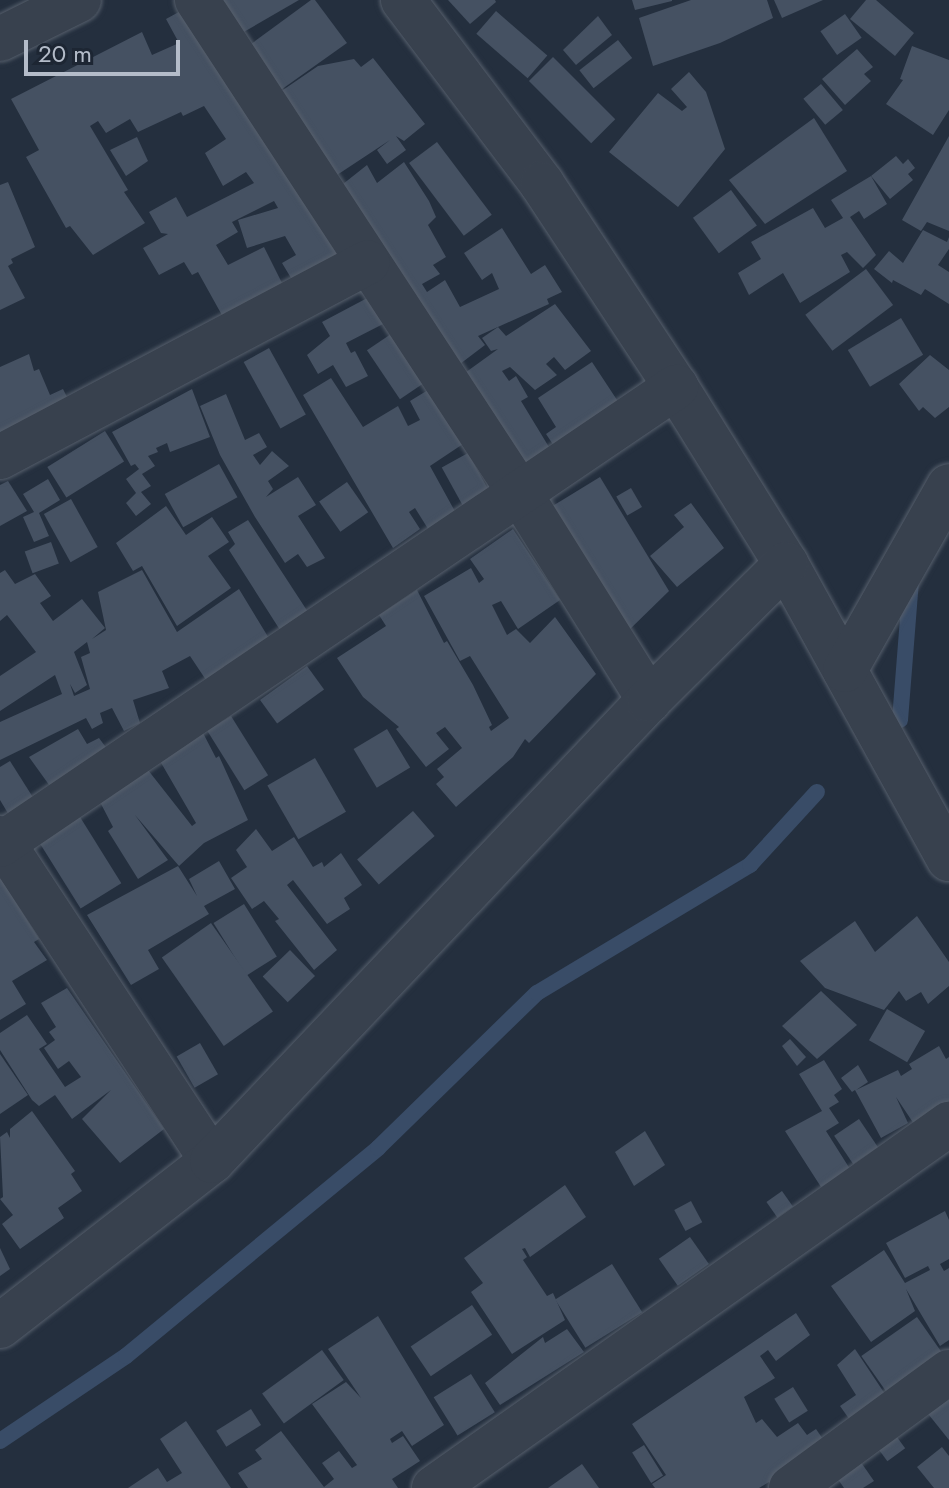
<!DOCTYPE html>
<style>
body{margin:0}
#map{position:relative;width:949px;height:1488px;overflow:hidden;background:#242f3e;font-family:Jost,sans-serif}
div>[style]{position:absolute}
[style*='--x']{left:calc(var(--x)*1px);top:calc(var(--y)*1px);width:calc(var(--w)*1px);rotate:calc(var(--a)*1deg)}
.stream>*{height:16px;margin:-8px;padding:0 8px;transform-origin:8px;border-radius:8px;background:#394c67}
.building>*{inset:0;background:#455162;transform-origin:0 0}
.roads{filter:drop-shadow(0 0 2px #565f6c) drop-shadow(0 0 2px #565f6c)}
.minor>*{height:44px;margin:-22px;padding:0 22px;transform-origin:22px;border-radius:22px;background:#38414e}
span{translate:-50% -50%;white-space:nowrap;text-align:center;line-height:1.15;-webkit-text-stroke:7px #1d2633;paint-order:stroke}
.scale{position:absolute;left:24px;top:40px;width:156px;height:36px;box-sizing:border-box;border:4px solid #b4bcc9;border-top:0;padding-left:10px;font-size:24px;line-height:28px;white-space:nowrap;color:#b4bcc9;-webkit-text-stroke:6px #1d2633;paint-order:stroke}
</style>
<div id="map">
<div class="stream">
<div style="--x:900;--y:720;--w:140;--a:-85.5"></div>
<div style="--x:0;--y:1441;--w:152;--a:-34"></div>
<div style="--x:126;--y:1356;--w:327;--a:-39.5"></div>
<div style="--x:378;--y:1148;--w:222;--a:-44.3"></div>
<div style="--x:537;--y:993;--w:249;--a:-31"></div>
<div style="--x:750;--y:865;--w:99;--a:-47.5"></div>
</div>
<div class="building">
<div style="clip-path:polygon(223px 0,299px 0,242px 33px)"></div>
<div style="clip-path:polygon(311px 0,315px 0,347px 43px,278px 92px,247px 47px)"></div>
<div style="clip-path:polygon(448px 0,495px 0,496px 2px,470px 24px)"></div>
<div style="clip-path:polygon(632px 0,672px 0,672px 1px,635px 10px)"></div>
<div style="clip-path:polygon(691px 0,767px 0,773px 18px,720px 43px,653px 66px,639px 18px)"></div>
<div style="clip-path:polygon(774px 0,823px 0,782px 18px)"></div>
<div style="clip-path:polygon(866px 0,876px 0,914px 33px,895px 56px,850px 19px)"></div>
<div style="clip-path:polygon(188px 7px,346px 256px,294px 283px,282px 263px,296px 255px,285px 236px,247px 248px,238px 220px,278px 208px,274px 201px,232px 222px,238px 232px,216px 245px,228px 265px,264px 247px,284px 287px,223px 317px,198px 272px,192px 275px,184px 262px,159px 275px,143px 248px,168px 234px,161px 233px,149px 212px,176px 197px,187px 217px,254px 183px,246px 172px,223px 186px,205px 153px,226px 139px,204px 106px,183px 116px,181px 112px,138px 132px,130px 119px,106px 133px,98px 121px,90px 126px,128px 190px,124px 192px,145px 223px,93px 255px,70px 226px,66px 228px,26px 157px,39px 150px,11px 99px,142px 32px,152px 55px,179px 43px,166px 19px)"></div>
<div style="left:496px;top:11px;width:68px;height:30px;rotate:41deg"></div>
<div style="left:845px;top:14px;width:29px;height:30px;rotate:55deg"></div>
<div style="clip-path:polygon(598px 16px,612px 35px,576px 65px,563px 50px)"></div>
<div style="left:618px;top:40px;width:23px;height:49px;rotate:52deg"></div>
<div style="clip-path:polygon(912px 46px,949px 60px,949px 110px,933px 135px,886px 104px,903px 80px,900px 79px)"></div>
<div style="clip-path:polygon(857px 49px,873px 67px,864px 74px,871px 81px,845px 105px,822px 79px)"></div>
<div style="left:553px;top:57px;width:88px;height:34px;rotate:45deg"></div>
<div style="clip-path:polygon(373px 58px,425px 124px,404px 141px,396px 136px,406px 150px,387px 164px,377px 150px,390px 140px,337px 175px,280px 92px,318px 66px,354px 59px,361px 67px)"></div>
<div style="clip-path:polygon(689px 72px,706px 92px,725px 149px,678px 207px,609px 152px,658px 93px,682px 111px,687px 107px,671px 89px)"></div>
<div style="left:821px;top:84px;width:34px;height:23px;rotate:50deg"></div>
<div style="clip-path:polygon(814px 118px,847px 171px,765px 224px,729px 180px)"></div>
<div style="clip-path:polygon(949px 136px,949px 231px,927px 222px,921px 231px,902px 220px)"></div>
<div style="clip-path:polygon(137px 137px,148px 161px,126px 176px,110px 150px)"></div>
<div style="left:437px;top:142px;width:91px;height:35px;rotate:53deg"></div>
<div style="clip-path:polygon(896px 156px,903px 164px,908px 159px,915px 168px,908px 174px,913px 180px,890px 199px,871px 176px)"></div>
<div style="clip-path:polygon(404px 162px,429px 201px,436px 217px,428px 225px,446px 257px,433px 265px,440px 274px,422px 284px,427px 292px,445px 280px,460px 307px,499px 289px,492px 273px,482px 280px,464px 253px,502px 228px,531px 274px,545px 265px,562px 292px,547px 299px,549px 304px,478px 336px,485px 345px,456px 367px,343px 184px,367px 165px,377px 183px)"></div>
<div style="clip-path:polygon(871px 176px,887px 204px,864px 219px,859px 211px,850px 217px,876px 255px,863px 268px,847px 252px,841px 255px,850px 272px,800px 303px,783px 273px,749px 295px,738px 273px,761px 259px,751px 242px,813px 208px,825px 228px,843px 218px,831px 200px)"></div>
<div style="clip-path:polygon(8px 182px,35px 247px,11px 259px,13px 263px,8px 266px,25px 298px,0 310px,0 185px)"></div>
<div style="left:731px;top:190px;width:44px;height:47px;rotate:54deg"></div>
<div style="clip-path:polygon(923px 230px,947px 242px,949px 237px,949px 249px,938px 265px,949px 272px,949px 304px,925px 289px,921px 295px,893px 280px,892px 283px,874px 269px,889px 251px,903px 263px)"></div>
<div style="left:866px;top:269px;width:45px;height:76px;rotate:53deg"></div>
<div style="clip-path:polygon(371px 296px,385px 323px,346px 343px,351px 353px,355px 351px,368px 376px,346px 387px,333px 365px,318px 374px,307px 355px,330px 336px,322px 322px)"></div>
<div style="clip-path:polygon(555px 304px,591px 351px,565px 370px,554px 357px,546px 364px,557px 375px,535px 390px,510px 367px,502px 371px,509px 381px,516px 376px,528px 397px,521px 401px,552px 452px,518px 472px,462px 375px,498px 349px,491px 351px,482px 338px,498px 327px,506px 336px)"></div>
<div style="left:901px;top:318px;width:43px;height:62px;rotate:59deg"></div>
<div style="left:391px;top:334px;width:59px;height:29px;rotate:56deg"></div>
<div style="left:269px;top:348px;width:76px;height:29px;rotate:61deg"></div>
<div style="clip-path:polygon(29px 354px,34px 371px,39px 369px,50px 395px,63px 389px,71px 405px,0 442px,0 367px)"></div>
<div style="clip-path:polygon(930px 355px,949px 370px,949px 407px,935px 418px,923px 407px,919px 411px,899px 384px)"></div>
<div style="clip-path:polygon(592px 362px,621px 406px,556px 449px,546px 434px,556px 427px,538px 398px)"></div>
<div style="clip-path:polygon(331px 378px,363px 427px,398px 406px,408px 426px,420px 420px,410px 401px,428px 390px,463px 444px,430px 466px,457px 515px,430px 532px,415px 508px,409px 512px,420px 529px,393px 548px,303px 395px)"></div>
<div style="clip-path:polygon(192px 389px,210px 437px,170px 452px,167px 443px,156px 448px,158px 452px,148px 456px,155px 466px,142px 474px,151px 486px,141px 492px,151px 504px,136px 516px,126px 503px,136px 493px,126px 479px,139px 469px,135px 464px,131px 466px,112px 432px)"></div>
<div style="clip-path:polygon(226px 394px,245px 440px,259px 433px,267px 447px,253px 455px,260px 465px,272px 451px,289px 466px,268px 481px,273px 489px,266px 497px,298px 477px,316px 505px,298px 516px,325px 558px,307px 567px,298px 554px,285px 563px,255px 517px,220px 455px,200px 406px)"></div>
<div style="left:105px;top:431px;width:36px;height:68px;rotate:58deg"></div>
<div style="left:468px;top:453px;width:47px;height:30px;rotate:61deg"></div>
<div style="left:219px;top:464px;width:38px;height:62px;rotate:61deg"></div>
<div style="clip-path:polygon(600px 477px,669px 591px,626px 633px,546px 510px)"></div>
<div style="clip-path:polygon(48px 479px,60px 500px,39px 513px,49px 536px,34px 542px,23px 517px,34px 512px,23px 494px)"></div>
<div style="clip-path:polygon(8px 481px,27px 511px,0 526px,0 485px)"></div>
<div style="left:347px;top:482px;width:37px;height:34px;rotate:55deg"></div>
<div style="left:631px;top:488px;width:22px;height:17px;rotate:60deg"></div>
<div style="left:71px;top:499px;width:55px;height:31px;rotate:61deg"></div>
<div style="clip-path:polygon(691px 503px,724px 548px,677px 587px,650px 556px,684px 527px,674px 515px)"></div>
<div style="clip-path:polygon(166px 506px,186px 535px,212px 517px,229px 542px,208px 556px,231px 588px,177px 626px,142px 566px,133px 571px,116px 543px)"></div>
<div style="clip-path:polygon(248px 520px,308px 612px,280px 630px,229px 550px,235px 544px,228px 532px)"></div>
<div style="clip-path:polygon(513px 529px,560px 600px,518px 629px,501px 601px,492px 605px,507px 635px,516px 629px,530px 643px,555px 617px,596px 674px,529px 743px,525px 739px,513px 757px,456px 807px,436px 784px,444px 777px,437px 769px,462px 748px,445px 727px,436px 733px,449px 749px,426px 767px,396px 729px,399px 727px,363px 697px,337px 658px,386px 626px,379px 615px,417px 590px,444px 643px,447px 641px,473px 685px,492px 725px,489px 727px,491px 731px,509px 718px,470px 656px,460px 661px,424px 596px,471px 568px,479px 583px,484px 579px,470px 559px)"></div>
<div style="left:51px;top:542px;width:23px;height:28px;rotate:70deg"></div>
<div style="clip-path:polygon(evenodd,5px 570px,15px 584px,35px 574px,51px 596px,40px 603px,53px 621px,82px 599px,105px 628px,92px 639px,106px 630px,98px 592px,142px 570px,177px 632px,239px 589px,270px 640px,206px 680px,190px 656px,162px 671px,169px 688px,133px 700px,140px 723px,124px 731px,112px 708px,100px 713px,103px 723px,92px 729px,86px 718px,0 760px,0 722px,62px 694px,55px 675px,0 711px,0 676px,36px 652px,7px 615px,0 621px,0 573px,5px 570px,87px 642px,90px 653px,81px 657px,90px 689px,74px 696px,70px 684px,75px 693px,87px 685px,74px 652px,87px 642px)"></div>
<div style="left:307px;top:666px;width:29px;height:58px;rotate:54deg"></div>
<div style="left:231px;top:716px;width:70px;height:28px;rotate:58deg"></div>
<div style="clip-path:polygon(78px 729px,87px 744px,99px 738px,108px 750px,52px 789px,29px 757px)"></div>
<div style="left:387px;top:729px;width:45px;height:39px;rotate:59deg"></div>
<div style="clip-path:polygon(202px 731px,216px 758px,219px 756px,248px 820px,204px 843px,179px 866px,135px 815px,168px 860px,138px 879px,108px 831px,113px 827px,100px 802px,148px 770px,192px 826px,196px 823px,160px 761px)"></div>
<div style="left:315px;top:758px;width:62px;height:55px;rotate:60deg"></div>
<div style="clip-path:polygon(10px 761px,34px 799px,9px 815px,0 800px,0 767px)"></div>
<div style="left:413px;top:811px;width:33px;height:74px;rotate:49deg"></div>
<div style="left:80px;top:817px;width:78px;height:48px;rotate:58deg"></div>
<div style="clip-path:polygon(256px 829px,272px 851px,294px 837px,313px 867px,322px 862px,324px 867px,341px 853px,362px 885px,344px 898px,350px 909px,327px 924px,293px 880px,287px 885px,337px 950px,314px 970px,275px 921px,279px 919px,264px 901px,252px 909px,231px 878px,247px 867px,236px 850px)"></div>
<div style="clip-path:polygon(219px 861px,235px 889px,204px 906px,209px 914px,148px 950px,159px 969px,131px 985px,87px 915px,178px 866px,197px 896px,189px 879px)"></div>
<div style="clip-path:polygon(0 877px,39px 939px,34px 942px,47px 960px,12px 981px,26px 1004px,0 1020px)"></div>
<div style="left:244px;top:904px;width:62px;height:36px;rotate:58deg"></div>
<div style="clip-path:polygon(917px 916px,949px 962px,949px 986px,928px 1004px,921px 992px,906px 1001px,899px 991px,884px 1010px,825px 988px,800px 961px,855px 921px,875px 952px)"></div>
<div style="left:211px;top:923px;width:108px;height:60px;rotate:55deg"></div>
<div style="left:290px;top:950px;width:36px;height:38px;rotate:46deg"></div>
<div style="clip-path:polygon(67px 988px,164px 1129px,120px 1163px,82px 1119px,111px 1090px,72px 1119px,55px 1095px,39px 1106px,32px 1100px,0 1050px,0 1033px,27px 1015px,47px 1044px,39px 1049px,65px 1087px,81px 1077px,69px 1061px,58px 1069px,44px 1048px,55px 1040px,49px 1032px,56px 1027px,41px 1003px)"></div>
<div style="clip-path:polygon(821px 991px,857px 1025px,817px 1059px,782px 1026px)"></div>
<div style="left:887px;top:1009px;width:44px;height:36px;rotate:30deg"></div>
<div style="clip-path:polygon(790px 1039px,806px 1057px,797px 1066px,782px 1046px)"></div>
<div style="left:200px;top:1043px;width:36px;height:27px;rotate:60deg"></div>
<div style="clip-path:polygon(939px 1046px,946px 1059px,949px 1057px,949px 1101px,914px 1124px,896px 1097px,908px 1123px,881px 1138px,855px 1090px,852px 1092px,841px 1078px,858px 1065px,868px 1082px,856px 1090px,898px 1070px,901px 1076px,912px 1069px,909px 1064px)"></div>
<div style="clip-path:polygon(0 1054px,28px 1095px,0 1114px)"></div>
<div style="clip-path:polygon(824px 1060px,842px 1089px,834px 1095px,839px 1102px,829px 1108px,839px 1123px,826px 1131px,850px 1169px,821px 1187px,785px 1131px,822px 1111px,799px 1074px)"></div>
<div style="clip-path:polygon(32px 1111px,75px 1171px,71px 1174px,82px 1191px,58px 1208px,64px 1218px,20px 1249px,2px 1224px,13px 1215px,0 1199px,3px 1197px,0 1137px,7px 1132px,10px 1138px,10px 1129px)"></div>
<div style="left:859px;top:1119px;width:34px;height:30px;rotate:56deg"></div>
<div style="clip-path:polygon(645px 1131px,665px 1165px,634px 1186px,615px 1152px)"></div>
<div style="clip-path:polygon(565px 1185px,586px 1217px,530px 1257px,525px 1248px,522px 1249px,527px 1257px,523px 1260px,547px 1296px,553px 1293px,565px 1320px,512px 1354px,471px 1292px,483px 1283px,464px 1258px)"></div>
<div style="left:782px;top:1191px;width:19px;height:19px;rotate:55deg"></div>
<div style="left:691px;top:1201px;width:24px;height:19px;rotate:62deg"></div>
<div style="clip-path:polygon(945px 1211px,949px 1220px,949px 1259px,940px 1264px,944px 1271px,949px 1268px,949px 1340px,940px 1346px,906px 1289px,915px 1311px,871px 1342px,831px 1286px,884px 1250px,905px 1283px,930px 1270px,928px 1266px,905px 1278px,886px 1243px)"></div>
<div style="left:690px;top:1237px;width:33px;height:38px;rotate:55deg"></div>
<div style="clip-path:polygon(0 1248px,10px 1269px,0 1276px)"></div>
<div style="left:612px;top:1264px;width:57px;height:67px;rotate:58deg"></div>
<div style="left:472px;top:1305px;width:36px;height:74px;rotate:56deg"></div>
<div style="clip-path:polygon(796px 1313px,810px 1335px,776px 1361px,768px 1350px,760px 1356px,775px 1378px,744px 1397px,756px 1423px,762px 1419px,777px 1437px,798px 1423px,807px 1435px,816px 1429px,827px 1445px,771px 1485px,769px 1482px,759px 1488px,655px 1488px,652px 1484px,666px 1475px,632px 1424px)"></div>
<div style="clip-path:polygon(378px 1316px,444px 1425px,412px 1446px,402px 1431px,390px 1439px,392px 1443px,403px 1436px,420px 1461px,392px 1479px,398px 1488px,248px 1488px,238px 1473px,262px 1459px,255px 1450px,281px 1431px,324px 1487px,334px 1479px,322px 1463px,339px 1451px,352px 1468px,357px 1465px,312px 1404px,346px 1382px,361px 1398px,328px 1349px)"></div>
<div style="left:917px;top:1317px;width:50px;height:68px;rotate:55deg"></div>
<div style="clip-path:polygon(567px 1329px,584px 1352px,500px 1405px,485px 1383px,543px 1337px,545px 1343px)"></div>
<div style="clip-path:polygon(855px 1349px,889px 1400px,852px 1423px,840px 1406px,856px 1395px,837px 1365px)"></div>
<div style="left:322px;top:1350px;width:37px;height:74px;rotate:54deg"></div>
<div style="left:471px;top:1374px;width:45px;height:44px;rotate:58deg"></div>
<div style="left:793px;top:1387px;width:28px;height:22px;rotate:58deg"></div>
<div style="clip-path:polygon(949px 1393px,949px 1440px,925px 1410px)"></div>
<div style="left:251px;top:1409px;width:19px;height:41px;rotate:58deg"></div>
<div style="clip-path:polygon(186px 1421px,231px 1488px,128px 1488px,158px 1468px,167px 1482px,182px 1473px,160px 1439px)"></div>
<div style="left:894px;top:1433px;width:19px;height:22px;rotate:54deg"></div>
<div style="left:644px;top:1445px;width:36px;height:14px;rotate:58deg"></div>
<div style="clip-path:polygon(942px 1447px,949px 1456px,949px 1488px,934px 1488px,917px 1467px)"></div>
<div style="clip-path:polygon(858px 1458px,874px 1481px,863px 1488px,844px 1488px,835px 1475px)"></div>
<div style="clip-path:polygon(582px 1464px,599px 1488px,548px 1488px)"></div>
</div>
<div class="roads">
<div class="minor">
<div style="--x:197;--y:0;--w:592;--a:56.79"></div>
<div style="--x:521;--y:495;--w:242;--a:58"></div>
<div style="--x:403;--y:0;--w:231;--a:52.9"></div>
<div style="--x:542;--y:184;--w:243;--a:56.6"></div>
<div style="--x:676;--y:387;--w:208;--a:58.1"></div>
<div style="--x:786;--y:564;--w:337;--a:61.1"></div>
<div style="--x:0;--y:39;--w:88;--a:-26.3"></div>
<div style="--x:0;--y:457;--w:416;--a:-27.9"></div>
<div style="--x:845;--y:670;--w:211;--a:-60.5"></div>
<div style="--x:0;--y:838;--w:386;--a:56.7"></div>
<div style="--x:0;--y:845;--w:817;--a:-34.12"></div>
<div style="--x:0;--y:1326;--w:269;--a:-37.9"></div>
<div style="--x:212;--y:1161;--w:635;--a:-46.53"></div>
<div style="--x:649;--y:700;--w:193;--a:-44.8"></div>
<div style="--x:434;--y:1488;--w:631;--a:-35.25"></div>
<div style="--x:791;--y:1488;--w:196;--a:-36.3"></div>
</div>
</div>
<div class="scale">20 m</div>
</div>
